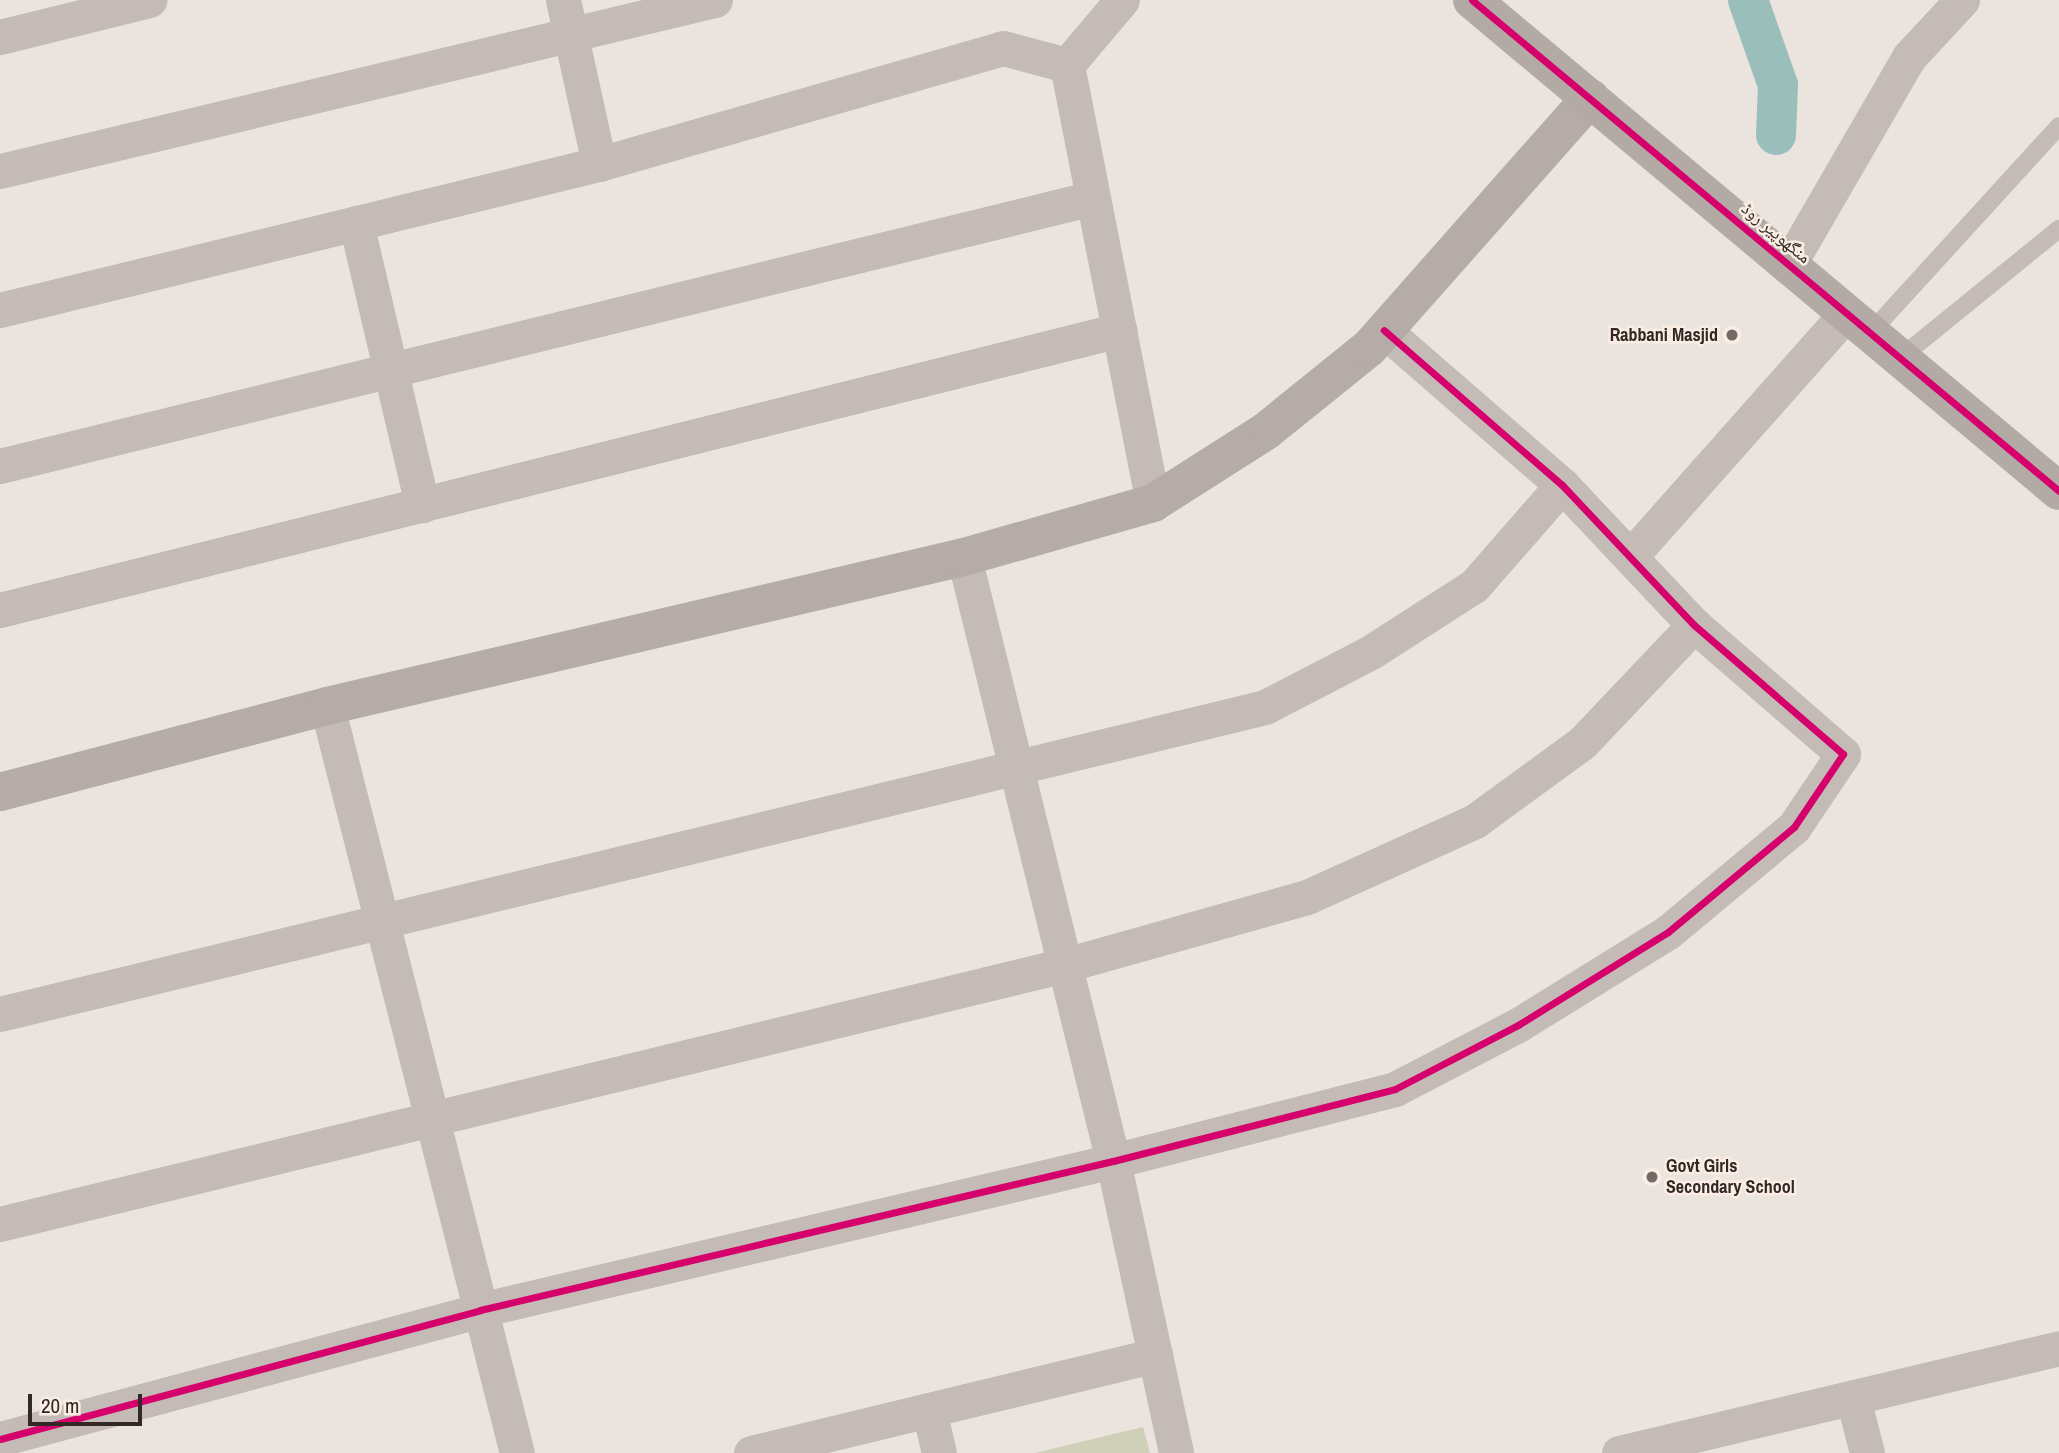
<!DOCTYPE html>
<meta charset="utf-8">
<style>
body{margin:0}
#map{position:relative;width:2059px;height:1453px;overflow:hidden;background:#ebe3de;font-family:"Archivo Narrow","Noto Naskh Arabic",sans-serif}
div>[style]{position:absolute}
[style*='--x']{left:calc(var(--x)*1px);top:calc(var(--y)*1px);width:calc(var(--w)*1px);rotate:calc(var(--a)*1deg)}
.green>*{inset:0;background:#ced0b8}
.canal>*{height:40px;margin:-20px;padding:0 20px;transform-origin:20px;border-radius:20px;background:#9abeb9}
.lane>*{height:18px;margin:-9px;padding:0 9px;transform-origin:9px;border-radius:9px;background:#c4bbb7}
.street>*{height:35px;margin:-17.5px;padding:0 17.5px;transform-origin:17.5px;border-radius:17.5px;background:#c4bbb7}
.secondary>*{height:38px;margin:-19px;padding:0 19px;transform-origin:19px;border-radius:19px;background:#b5aba7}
.primary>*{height:38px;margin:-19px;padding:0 19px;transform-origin:19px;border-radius:19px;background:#b3aaa6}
.cycleway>*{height:7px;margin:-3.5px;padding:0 3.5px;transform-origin:3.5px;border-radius:3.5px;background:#d6006c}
.dots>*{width:19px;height:19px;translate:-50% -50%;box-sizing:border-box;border:4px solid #f9ede4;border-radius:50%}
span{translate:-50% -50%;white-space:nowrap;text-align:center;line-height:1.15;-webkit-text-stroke:5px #f9ede4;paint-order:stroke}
.street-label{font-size:18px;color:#342826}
.poi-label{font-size:18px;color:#342826;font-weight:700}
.right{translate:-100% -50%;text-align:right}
.left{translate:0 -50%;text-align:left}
.scale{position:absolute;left:28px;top:1394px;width:114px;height:32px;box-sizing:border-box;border:4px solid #342826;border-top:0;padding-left:9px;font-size:21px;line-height:24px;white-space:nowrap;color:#342826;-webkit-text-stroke:5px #f9ede4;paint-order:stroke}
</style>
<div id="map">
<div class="green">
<div style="clip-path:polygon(1143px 1427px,1150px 1453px,1035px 1453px)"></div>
</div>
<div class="canal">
<div style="--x:1748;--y:0;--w:90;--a:70.6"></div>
<div style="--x:1778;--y:85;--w:50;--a:92.3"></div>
</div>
<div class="lane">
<div style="--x:1870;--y:333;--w:280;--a:-47.6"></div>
<div style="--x:1900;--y:358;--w:205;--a:-39.1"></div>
</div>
<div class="street">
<div style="--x:563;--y:0;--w:168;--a:77.6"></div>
<div style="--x:599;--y:164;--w:420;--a:-16"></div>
<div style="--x:1003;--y:48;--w:66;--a:14.9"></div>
<div style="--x:1067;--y:65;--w:85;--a:-49.8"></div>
<div style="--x:0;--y:37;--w:154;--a:-13.9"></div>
<div style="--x:1067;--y:65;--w:446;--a:78.9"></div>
<div style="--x:0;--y:171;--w:735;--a:-13.45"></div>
<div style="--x:356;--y:223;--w:290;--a:76.8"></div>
<div style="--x:1789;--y:264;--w:239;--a:-59.9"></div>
<div style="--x:1909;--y:57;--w:78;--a:-47.1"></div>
<div style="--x:0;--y:310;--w:617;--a:-13.7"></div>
<div style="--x:0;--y:466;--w:1125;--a:-13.78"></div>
<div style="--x:964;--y:557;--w:622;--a:76.14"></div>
<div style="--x:1113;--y:1161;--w:299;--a:77.8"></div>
<div style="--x:1630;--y:557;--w:327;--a:-48.4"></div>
<div style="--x:0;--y:610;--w:1154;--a:-14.04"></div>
<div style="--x:327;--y:706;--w:771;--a:75.73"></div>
<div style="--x:0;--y:1014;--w:1302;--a:-13.64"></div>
<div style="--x:1265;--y:707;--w:119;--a:-27.4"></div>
<div style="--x:1371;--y:652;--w:122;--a:-32.7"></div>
<div style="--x:1474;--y:586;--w:134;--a:-48.9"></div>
<div style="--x:0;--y:1224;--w:1096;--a:-13.67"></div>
<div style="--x:1065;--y:965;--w:251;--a:-15.7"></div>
<div style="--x:1307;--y:897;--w:184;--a:-24.3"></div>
<div style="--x:1475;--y:821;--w:132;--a:-36.1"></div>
<div style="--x:1582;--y:743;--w:163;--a:-46.5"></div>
<div style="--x:1853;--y:1398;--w:57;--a:75.7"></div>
<div style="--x:929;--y:1410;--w:44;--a:76.9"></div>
<div style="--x:0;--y:1439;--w:497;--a:-15"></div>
<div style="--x:480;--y:1310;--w:650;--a:-13.25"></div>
<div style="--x:1113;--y:1161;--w:291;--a:-14.3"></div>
<div style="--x:1395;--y:1089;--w:139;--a:-27.5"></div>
<div style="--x:1518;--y:1025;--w:176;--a:-31.8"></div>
<div style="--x:1668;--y:932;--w:164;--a:-39.8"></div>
<div style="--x:1794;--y:827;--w:88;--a:-56.1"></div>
<div style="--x:1843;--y:754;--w:197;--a:-139.1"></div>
<div style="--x:1694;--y:625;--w:192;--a:-133.3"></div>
<div style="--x:1562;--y:485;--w:236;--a:-139"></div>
<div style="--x:751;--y:1453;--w:416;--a:-13.6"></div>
<div style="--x:1619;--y:1453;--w:452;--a:-13.4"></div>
</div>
<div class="secondary">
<div style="--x:0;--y:792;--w:338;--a:-14.7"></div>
<div style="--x:327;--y:706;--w:654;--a:-13.17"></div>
<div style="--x:964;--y:557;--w:197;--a:-15.9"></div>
<div style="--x:1153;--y:503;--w:134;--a:-32.5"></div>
<div style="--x:1266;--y:431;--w:132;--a:-38.9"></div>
<div style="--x:1369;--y:348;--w:334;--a:-48.5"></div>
</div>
<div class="primary">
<div style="--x:1472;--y:0;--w:765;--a:39.91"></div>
</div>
<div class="cycleway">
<div style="--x:1472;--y:0;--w:765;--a:39.91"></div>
<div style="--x:0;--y:1439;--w:497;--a:-15"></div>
<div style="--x:480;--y:1310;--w:650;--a:-13.25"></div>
<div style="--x:1113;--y:1161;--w:291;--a:-14.3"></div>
<div style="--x:1395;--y:1089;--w:139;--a:-27.5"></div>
<div style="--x:1518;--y:1025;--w:176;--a:-31.8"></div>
<div style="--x:1668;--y:932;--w:164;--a:-39.8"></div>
<div style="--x:1794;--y:827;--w:88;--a:-56.1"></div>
<div style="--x:1843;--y:754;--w:197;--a:-139.1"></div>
<div style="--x:1694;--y:625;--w:192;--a:-133.3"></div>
<div style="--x:1562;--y:485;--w:236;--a:-139"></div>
</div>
<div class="dots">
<div style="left:1732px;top:335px;background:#746966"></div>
<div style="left:1652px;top:1177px;background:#746966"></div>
</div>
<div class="street-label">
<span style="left:1776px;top:233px;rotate:40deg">منگھوپیر روڈ</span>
</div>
<div class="poi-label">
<span class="right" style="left:1718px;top:335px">Rabbani Masjid</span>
<span class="left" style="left:1666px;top:1177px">Govt Girls<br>Secondary School</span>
</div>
<div class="scale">20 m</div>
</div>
